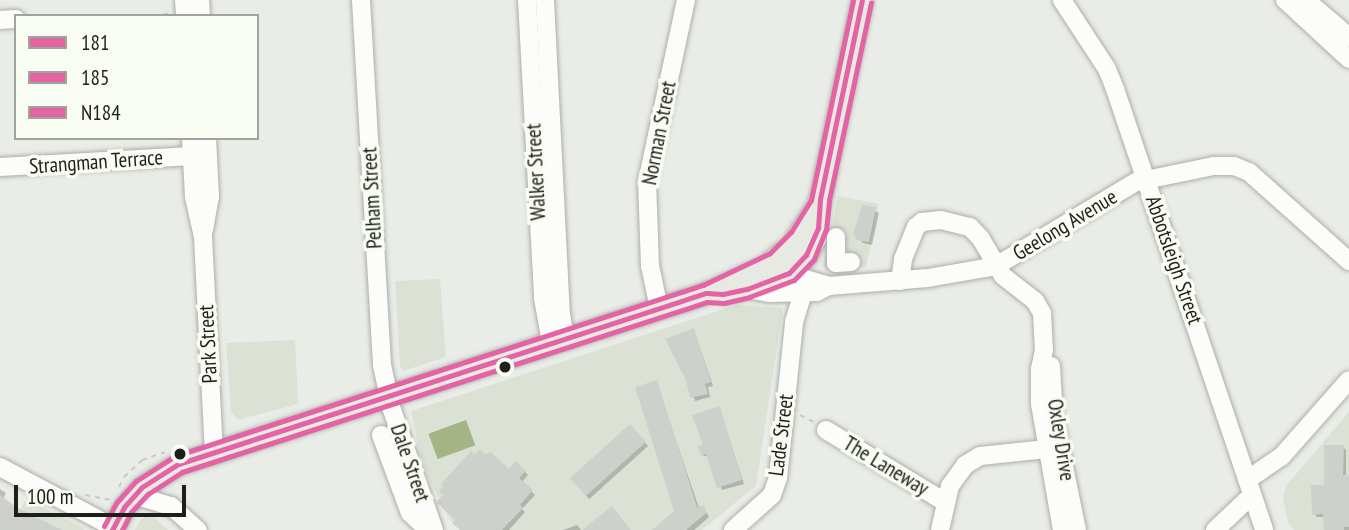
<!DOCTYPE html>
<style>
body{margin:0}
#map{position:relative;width:1349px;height:530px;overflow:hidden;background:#eaede7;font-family:"PT Sans Narrow",sans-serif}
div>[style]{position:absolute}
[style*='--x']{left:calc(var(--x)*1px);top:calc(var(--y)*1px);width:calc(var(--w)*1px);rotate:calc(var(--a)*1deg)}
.built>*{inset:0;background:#dce1d5}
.water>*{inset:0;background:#a5b485;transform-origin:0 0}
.shadow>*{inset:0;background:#0003;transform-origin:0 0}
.building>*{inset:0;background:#ced0cc;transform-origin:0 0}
.path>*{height:2px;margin-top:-1px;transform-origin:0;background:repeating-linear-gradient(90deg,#c9cac8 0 5px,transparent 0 10px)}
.roads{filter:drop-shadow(0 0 2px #acaeaa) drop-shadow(0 0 2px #acaeaa)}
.minor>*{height:18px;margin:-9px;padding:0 9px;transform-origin:9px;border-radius:9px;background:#fcfcfb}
.major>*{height:21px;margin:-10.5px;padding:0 10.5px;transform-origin:10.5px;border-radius:10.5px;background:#e7eae2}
.bus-1>*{height:5px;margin:-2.5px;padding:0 2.5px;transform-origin:2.5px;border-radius:2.5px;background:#e463a4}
.bus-2>*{height:5px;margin:-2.5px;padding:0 2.5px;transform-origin:2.5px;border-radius:2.5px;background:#e463a4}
.bus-3>*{height:5px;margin:-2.5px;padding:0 2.5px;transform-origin:2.5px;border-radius:2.5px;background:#e463a4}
.dots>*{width:19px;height:19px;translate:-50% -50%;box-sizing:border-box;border:4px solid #f8fcf2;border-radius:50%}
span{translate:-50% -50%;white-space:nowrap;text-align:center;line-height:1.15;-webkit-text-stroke:7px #f8fcf2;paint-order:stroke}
.street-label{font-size:21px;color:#1e1f1b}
.legend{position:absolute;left:14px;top:14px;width:245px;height:126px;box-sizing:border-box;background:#f8fcf2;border:2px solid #a1a49c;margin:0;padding:9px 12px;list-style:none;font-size:21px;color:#1e1f1b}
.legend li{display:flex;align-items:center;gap:14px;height:35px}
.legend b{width:35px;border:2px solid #a1a49c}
.scale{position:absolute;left:14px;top:485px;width:172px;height:32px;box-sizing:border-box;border:4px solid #1e1f1b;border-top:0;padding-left:9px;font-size:21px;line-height:24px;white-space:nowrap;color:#1e1f1b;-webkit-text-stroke:5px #f8fcf2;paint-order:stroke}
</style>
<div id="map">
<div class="built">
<div style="clip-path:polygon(838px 196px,879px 204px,866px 267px,826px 270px,823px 266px)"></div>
<div style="clip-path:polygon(440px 279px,446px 357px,403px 371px,400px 366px,395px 281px)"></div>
<div style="clip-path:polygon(736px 305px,783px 308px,756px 486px,702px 530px,461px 530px,449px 519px,422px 464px,411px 411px)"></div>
<div style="clip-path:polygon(295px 340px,298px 404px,238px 420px,231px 412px,226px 343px)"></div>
<div style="clip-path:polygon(1349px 412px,1349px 530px,1294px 530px,1288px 523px,1283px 499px,1286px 486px)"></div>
<div style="clip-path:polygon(26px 499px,82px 527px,84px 530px,11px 530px)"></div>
<div style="clip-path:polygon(147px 515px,154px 517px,168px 530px,135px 530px,141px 519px)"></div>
</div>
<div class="water">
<div style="left:466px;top:420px;width:27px;height:40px;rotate:70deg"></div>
</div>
<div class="shadow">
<div style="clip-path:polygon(863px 206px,879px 213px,872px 245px,863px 243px,855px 234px)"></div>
<div style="clip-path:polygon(694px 330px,713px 386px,708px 387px,710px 397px,695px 401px,687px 379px)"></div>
<div style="clip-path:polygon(656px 382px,699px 508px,703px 507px,709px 517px,694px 530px,655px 530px,676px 512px)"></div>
<div style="clip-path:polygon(719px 408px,744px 484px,722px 490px,709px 457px,702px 455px)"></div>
<div style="left:630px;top:426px;width:27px;height:79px;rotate:48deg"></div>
<div style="clip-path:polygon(1343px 447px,1346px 450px,1346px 477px,1349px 477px,1349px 530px,1326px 530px,1325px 517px,1317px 517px,1314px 514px)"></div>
<div style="clip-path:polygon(517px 464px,528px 475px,522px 482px,535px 495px,522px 509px,525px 512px,509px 530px,462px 530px)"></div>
<div style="clip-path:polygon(0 489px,6px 493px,3px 499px,16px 508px,57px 530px,0 530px)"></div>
<div style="clip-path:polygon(577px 525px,581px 530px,563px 530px)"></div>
</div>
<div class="building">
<div style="clip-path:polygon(862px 205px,876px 207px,869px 242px,857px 240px,853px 234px)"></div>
<div style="clip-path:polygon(694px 328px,711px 382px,705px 384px,708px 394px,690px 398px,686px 380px,665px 339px)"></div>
<div style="clip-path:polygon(657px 380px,697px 507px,704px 505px,706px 513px,686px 530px,652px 530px,674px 511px,635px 387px)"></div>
<div style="clip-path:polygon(720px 406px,742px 480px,717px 488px,706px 454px,701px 455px,698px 446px,703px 445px,692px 415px)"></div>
<div style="left:630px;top:424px;width:24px;height:81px;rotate:48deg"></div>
<div style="clip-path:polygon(1324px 445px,1344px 445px,1343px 475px,1349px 475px,1349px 527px,1344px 527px,1344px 530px,1324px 530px,1323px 514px,1312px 515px,1311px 485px,1324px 485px)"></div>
<div style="clip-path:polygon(480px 449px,486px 455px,490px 451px,509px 469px,516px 461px,526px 471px,519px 478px,533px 490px,520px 505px,523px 508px,502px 530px,460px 530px,452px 523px,455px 520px,436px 502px,443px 495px,439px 491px,443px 486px,441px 484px,471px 451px,475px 454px)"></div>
<div style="clip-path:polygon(0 495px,16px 507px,62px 530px,0 530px)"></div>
<div style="clip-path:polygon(612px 506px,631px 530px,582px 530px)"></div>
</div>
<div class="path">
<div style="--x:143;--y:16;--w:25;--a:-5"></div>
<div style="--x:800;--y:415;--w:16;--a:27"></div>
<div style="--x:119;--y:487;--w:11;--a:-63"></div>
<div style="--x:124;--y:477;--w:25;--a:-43"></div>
<div style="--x:142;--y:460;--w:24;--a:-19"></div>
<div style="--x:85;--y:495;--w:25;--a:11"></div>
</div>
<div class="roads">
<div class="minor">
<div style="--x:184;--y:0;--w:16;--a:86"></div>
<div style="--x:200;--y:0;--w:16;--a:86"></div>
<div style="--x:361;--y:0;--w:366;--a:86.7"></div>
<div style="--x:382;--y:365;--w:43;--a:77.9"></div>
<div style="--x:391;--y:407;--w:130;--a:70.7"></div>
<div style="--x:527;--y:0;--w:298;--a:86.9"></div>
<div style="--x:543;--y:298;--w:46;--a:79.9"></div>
<div style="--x:545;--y:0;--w:314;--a:87.1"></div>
<div style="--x:561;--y:314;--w:24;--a:81"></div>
<div style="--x:1062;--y:0;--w:82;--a:56.9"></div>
<div style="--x:1107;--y:69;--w:22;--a:68"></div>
<div style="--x:1115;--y:89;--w:465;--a:71.3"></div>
<div style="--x:1285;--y:0;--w:87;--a:42.7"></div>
<div style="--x:1306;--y:0;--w:57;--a:40.7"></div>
<div style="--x:0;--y:20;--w:16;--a:-4"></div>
<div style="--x:191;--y:138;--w:59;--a:87.1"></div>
<div style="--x:194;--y:197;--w:41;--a:77.3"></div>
<div style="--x:203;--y:237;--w:215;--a:87.1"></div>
<div style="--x:0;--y:167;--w:192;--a:-3.3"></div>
<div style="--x:204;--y:230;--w:34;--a:-80"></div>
<div style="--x:210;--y:197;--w:59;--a:-92.9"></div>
<div style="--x:836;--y:237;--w:26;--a:90"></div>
<div style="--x:836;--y:263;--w:15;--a:-4"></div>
<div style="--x:778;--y:271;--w:53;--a:16.4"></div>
<div style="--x:900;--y:281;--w:22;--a:-82"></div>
<div style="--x:903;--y:259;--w:35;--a:-68"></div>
<div style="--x:916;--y:227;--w:8;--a:-40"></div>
<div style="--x:922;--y:222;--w:19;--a:-6"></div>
<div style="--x:941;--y:220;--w:30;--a:14"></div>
<div style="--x:970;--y:227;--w:16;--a:47"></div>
<div style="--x:981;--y:239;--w:43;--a:59.3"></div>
<div style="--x:1003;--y:276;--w:41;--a:38"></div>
<div style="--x:1035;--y:301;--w:14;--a:60"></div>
<div style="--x:1042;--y:313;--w:37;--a:87"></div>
<div style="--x:1044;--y:350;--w:19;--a:102"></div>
<div style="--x:1040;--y:369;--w:35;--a:90"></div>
<div style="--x:1040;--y:404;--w:128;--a:80.1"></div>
<div style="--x:747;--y:289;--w:22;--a:10"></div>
<div style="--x:769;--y:293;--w:48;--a:-1.2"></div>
<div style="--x:817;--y:292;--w:13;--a:-27"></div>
<div style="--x:829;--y:286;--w:99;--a:-4.6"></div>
<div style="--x:928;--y:278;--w:69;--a:-10"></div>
<div style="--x:996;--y:266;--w:163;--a:-31"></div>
<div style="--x:1136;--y:182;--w:79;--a:-11.7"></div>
<div style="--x:1213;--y:166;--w:21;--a:0"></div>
<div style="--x:1234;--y:166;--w:16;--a:22"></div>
<div style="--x:1249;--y:172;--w:134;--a:41.7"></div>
<div style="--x:659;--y:308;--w:43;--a:-102.1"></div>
<div style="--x:650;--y:266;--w:84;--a:-92"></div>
<div style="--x:647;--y:182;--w:186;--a:-77.9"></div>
<div style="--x:1051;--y:366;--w:52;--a:86.7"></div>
<div style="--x:1054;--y:418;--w:114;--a:78.4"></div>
<div style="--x:826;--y:430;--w:139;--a:31.2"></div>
<div style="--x:381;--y:435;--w:83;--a:69.6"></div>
<div style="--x:410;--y:513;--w:25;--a:43"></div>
<div style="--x:0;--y:467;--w:128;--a:28"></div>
<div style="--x:1247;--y:480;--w:42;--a:-34.4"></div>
<div style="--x:1282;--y:456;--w:101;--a:-48.6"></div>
<div style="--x:134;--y:495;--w:39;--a:17"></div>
<div style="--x:171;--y:506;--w:36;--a:42"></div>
<div style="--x:733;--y:530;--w:52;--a:-41.9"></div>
<div style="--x:772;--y:495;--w:18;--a:-71"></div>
<div style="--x:778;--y:478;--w:157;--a:-84.1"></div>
<div style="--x:794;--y:322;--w:31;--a:-73"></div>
<div style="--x:940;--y:530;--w:45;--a:-77.2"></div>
<div style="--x:950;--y:486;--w:26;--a:-54"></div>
<div style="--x:965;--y:465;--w:17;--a:-31"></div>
<div style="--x:980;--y:456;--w:67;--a:-6"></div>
<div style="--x:1215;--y:530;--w:51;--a:-43.4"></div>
</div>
<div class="major">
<div style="--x:724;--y:293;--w:42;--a:-12.4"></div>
<div style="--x:765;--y:284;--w:26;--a:-25"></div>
<div style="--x:789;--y:273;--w:25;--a:-47"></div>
<div style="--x:806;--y:255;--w:19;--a:-62"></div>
<div style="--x:815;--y:238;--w:39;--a:-83"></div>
<div style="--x:820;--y:199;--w:203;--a:-78.1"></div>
<div style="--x:112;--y:530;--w:26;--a:-62"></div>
<div style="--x:124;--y:507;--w:27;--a:-48"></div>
<div style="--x:142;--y:487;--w:43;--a:-32.6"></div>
<div style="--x:178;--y:464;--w:555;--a:-17.95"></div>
<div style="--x:706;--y:293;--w:65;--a:-24.6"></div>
<div style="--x:765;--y:266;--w:33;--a:-38"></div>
<div style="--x:791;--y:246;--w:51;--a:-56.9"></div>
</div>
</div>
<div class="bus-1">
<div style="--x:112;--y:530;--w:26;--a:-62"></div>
<div style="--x:124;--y:507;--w:27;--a:-48"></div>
<div style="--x:142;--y:487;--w:43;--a:-32.6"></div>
<div style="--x:178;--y:464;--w:555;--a:-17.95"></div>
<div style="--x:706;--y:293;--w:17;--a:3"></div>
<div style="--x:723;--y:294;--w:25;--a:-12"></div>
<div style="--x:747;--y:289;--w:45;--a:-20.9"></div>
<div style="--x:789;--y:273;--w:25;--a:-47"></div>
<div style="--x:806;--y:255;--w:30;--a:-66"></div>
<div style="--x:818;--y:228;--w:29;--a:-86"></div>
<div style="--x:820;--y:199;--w:203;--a:-78.1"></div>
</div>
<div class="bus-2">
<div style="--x:122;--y:530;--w:20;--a:-63"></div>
<div style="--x:131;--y:512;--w:25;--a:-47"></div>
<div style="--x:148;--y:494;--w:40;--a:-32.9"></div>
<div style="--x:182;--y:472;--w:552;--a:-17.94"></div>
<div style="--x:707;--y:302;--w:17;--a:3"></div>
<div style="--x:724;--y:303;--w:26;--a:-13"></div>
<div style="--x:749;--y:297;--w:48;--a:-20.7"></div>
<div style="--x:794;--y:280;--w:29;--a:-46"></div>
<div style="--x:814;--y:259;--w:31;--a:-68"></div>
<div style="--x:826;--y:230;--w:30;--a:-84"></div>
<div style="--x:829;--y:200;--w:202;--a:-78"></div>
</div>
<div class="bus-3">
<div style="--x:104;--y:526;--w:27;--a:-62"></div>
<div style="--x:117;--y:502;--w:28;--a:-48"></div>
<div style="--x:136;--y:481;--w:46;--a:-32.7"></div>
<div style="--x:175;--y:456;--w:555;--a:-17.95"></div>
<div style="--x:703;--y:285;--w:74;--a:-25.5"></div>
<div style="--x:770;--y:253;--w:30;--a:-45"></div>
<div style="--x:791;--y:232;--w:38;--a:-58"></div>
<div style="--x:811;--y:200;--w:204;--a:-78.1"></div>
</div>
<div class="dots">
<div style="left:505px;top:367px;background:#1e1f1b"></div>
<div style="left:180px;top:454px;background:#1e1f1b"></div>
</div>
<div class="street-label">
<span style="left:659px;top:133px;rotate:-79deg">Norman Street</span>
<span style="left:96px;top:162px;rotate:-4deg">Strangman Terrace</span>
<span style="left:536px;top:172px;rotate:-93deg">Walker Street</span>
<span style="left:372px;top:198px;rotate:-93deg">Pelham Street</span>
<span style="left:1065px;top:225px;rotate:-31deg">Geelong Avenue</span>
<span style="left:1174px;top:260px;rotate:71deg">Abbotsleigh Street</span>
<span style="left:208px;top:344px;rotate:-93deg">Park Street</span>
<span style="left:781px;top:435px;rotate:-83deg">Lade Street</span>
<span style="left:1061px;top:440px;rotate:81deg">Oxley Drive</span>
<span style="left:410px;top:463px;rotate:71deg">Dale Street</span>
<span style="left:886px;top:466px;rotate:31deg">The Laneway</span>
</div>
<ul class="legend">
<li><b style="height:9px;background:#e463a4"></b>181</li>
<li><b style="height:9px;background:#e463a4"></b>185</li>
<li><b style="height:9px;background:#e463a4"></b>N184</li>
</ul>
<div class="scale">100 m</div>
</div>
